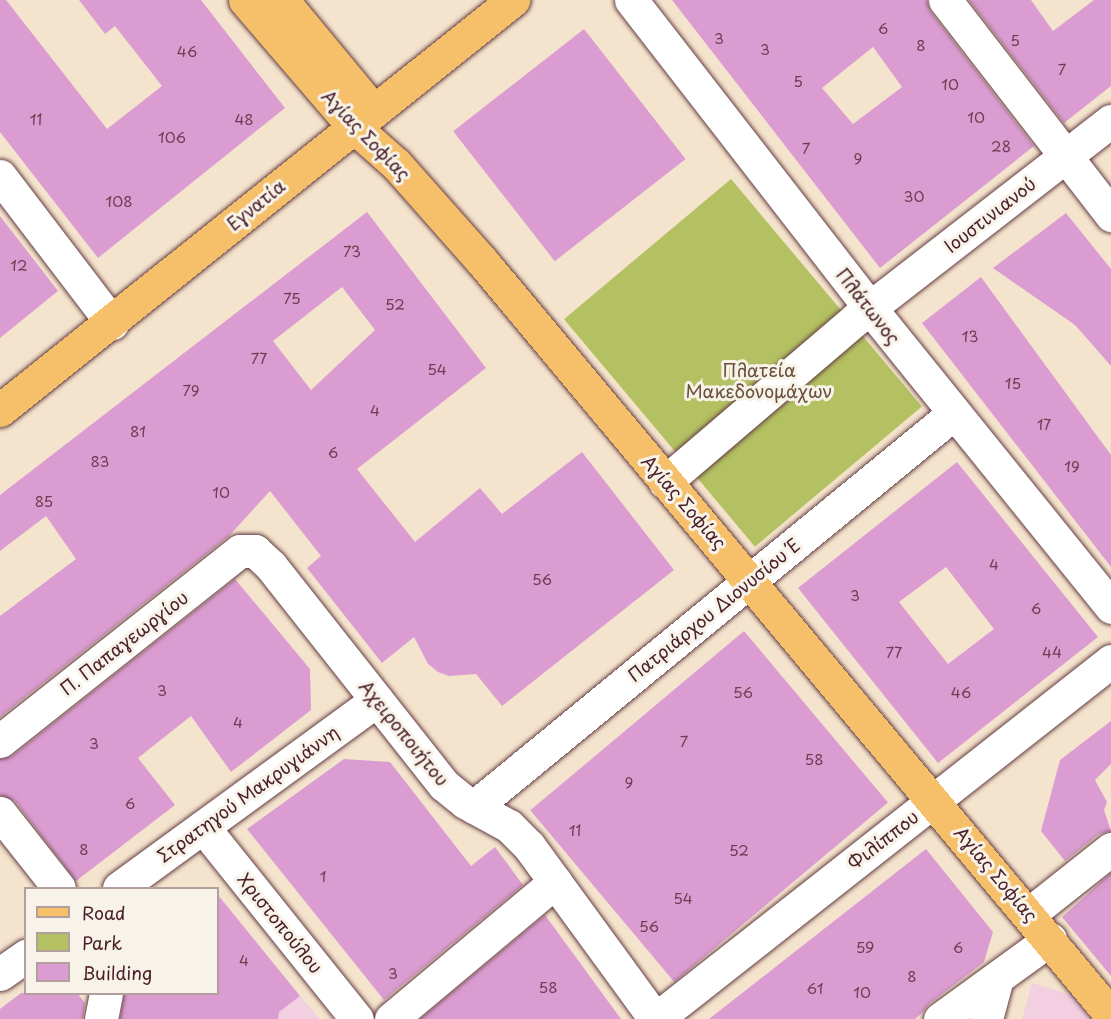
<!DOCTYPE html>
<meta charset="utf-8">
<style>
body{margin:0}
#map{position:relative;width:1111px;height:1019px;overflow:hidden;background:#f5e4cd;font-family:"Playpen Sans",sans-serif}
div>[style]{position:absolute}
[style*='--x']{left:calc(var(--x)*1px);top:calc(var(--y)*1px);width:calc(var(--w)*1px);rotate:calc(var(--a)*1deg)}
.built>*{inset:0;background:#f2cfe1}
.green>*{inset:0;background:#b4c162;transform-origin:0 0}
.building>*{inset:0;background:#db9dd1;transform-origin:0 0}
.roads{filter:drop-shadow(0 0 2px #643d43) drop-shadow(0 0 2px #643d43)}
.minor>*{height:33px;margin:-16.5px;padding:0 16.5px;transform-origin:16.5px;border-radius:16.5px;background:#fff}
.major>*{height:33px;margin:-16.5px;padding:0 16.5px;transform-origin:16.5px;border-radius:16.5px;background:#f6c06b}
span{translate:-50% -50%;white-space:nowrap;text-align:center;line-height:1.15;-webkit-text-stroke:6px #f7f3e8;paint-order:stroke}
.number-label{font-size:15px;color:#6e3e54}
.number-label span{-webkit-text-stroke-width:0}
.street-label{font-size:18px;color:#4a1f2b}
.park-label{font-size:18px;color:#6a503c}
.legend{position:absolute;left:24px;top:887px;width:195px;height:108px;box-sizing:border-box;background:#f7f3e8;border:2px solid #b29e9c;margin:0;padding:8px 10px;list-style:none;font-size:18px;color:#4a1f2b}
.legend li{display:flex;align-items:center;gap:12px;height:30px}
.legend b{width:30px;border:2px solid #b29e9c}
</style>
<div id="map">
<div class="built">
<div style="clip-path:polygon(1032px 983px,1072px 995px,1091px 1019px,1022px 1019px)"></div>
<div style="clip-path:polygon(300px 996px,320px 1019px,270px 1019px)"></div>
</div>
<div class="green">
<div style="left:731px;top:179px;width:297px;height:218px;rotate:50deg"></div>
</div>
<div class="building">
<div style="clip-path:polygon(0 0,6px 0,107px 129px,162px 86px,115px 26px,105px 34px,79px 0,201px 0,285px 108px,98px 258px,0 132px)"></div>
<div style="clip-path:polygon(evenodd,672px 0,927px 0,930px 11px,1034px 146px,880px 268px,672px 0,873px 47px,902px 87px,853px 124px,822px 88px,873px 47px)"></div>
<div style="clip-path:polygon(969px 0,1031px 0,1053px 31px,1094px 0,1111px 0,1111px 86px,1064px 123px)"></div>
<div style="left:584px;top:29px;width:165px;height:166px;rotate:52deg"></div>
<div style="clip-path:polygon(evenodd,367px 212px,486px 368px,357px 469px,415px 542px,480px 488px,502px 514px,582px 452px,674px 570px,502px 706px,476px 674px,449px 676px,438px 672px,428px 664px,414px 637px,382px 663px,307px 568px,321px 556px,270px 491px,229px 536px,0 717px,0 616px,76px 559px,46px 516px,0 551px,0 495px,367px 212px,342px 287px,375px 330px,311px 390px,273px 341px,342px 287px)"></div>
<div style="clip-path:polygon(1066px 213px,1111px 269px,1111px 366px,1075px 325px,993px 268px)"></div>
<div style="clip-path:polygon(0 216px,58px 291px,0 338px)"></div>
<div style="clip-path:polygon(981px 277px,1111px 455px,1111px 567px,922px 323px)"></div>
<div style="clip-path:polygon(evenodd,957px 462px,1098px 637px,938px 763px,798px 588px,957px 462px,946px 567px,994px 629px,948px 664px,899px 602px,946px 567px)"></div>
<div style="clip-path:polygon(235px 579px,310px 669px,311px 710px,231px 772px,191px 716px,138px 758px,175px 805px,76px 881px,15px 801px,0 795px,0 759px,12px 756px)"></div>
<div style="left:744px;top:631px;width:224px;height:279px;rotate:50deg"></div>
<div style="clip-path:polygon(1111px 721px,1111px 764px,1095px 780px,1107px 802px,1104px 810px,1111px 831px,1099px 834px,1065px 861px,1041px 831px,1060px 760px)"></div>
<div style="clip-path:polygon(344px 759px,390px 762px,471px 866px,495px 847px,523px 885px,384px 1000px,247px 829px)"></div>
<div style="clip-path:polygon(926px 849px,993px 932px,984px 962px,929px 1004px,922px 1013px,915px 1019px,709px 1019px)"></div>
<div style="clip-path:polygon(1111px 873px,1111px 976px,1062px 917px)"></div>
<div style="clip-path:polygon(218px 895px,300px 996px,279px 1012px,278px 1019px,120px 1019px,124px 993px,218px 993px)"></div>
<div style="clip-path:polygon(545px 915px,621px 1019px,420px 1019px)"></div>
<div style="clip-path:polygon(21px 993px,77px 993px,85px 1003px,83px 1019px,0 1019px,0 1009px)"></div>
</div>
<div class="roads">
<div class="minor">
<div style="--x:631;--y:0;--w:390;--a:52.2"></div>
<div style="--x:870;--y:308;--w:384;--a:51.1"></div>
<div style="--x:945;--y:0;--w:272;--a:52.3"></div>
<div style="--x:0;--y:176;--w:185;--a:52.7"></div>
<div style="--x:665;--y:482;--w:254;--a:-40.5"></div>
<div style="--x:858;--y:317;--w:320;--a:-37.8"></div>
<div style="--x:0;--y:741;--w:306;--a:-38.4"></div>
<div style="--x:240;--y:551;--w:15;--a:0"></div>
<div style="--x:255;--y:551;--w:22;--a:43"></div>
<div style="--x:271;--y:566;--w:279;--a:51.7"></div>
<div style="--x:444;--y:785;--w:27;--a:39"></div>
<div style="--x:465;--y:802;--w:50;--a:28.6"></div>
<div style="--x:509;--y:826;--w:28;--a:45"></div>
<div style="--x:529;--y:846;--w:214;--a:53.9"></div>
<div style="--x:474;--y:807;--w:620;--a:-39.37"></div>
<div style="--x:0;--y:813;--w:95;--a:51.8"></div>
<div style="--x:203;--y:827;--w:246;--a:51.3"></div>
<div style="--x:119;--y:888;--w:319;--a:-36.1"></div>
<div style="--x:1029;--y:914;--w:105;--a:-38.4"></div>
<div style="--x:0;--y:974;--w:32;--a:-35"></div>
<div style="--x:101;--y:1019;--w:25;--a:-79"></div>
<div style="--x:391;--y:1019;--w:214;--a:-39.9"></div>
<div style="--x:656;--y:1019;--w:579;--a:-38.2"></div>
<div style="--x:940;--y:1019;--w:136;--a:-36"></div>
<div style="--x:986;--y:1019;--w:42;--a:-75"></div>
</div>
<div class="major">
<div style="--x:245;--y:0;--w:166;--a:49.4"></div>
<div style="--x:353;--y:126;--w:57;--a:41.5"></div>
<div style="--x:396;--y:164;--w:128;--a:48.5"></div>
<div style="--x:481;--y:260;--w:983;--a:50.16"></div>
<div style="--x:282;--y:0;--w:143;--a:50.4"></div>
<div style="--x:0;--y:410;--w:657;--a:-38.63"></div>
</div>
</div>
<div class="number-label">
<span style="left:883px;top:28px">6</span>
<span style="left:719px;top:38px">3</span>
<span style="left:1015px;top:40px">5</span>
<span style="left:921px;top:45px">8</span>
<span style="left:765px;top:49px">3</span>
<span style="left:187px;top:51px">46</span>
<span style="left:1062px;top:69px">7</span>
<span style="left:798px;top:81px">5</span>
<span style="left:950px;top:84px">10</span>
<span style="left:976px;top:117px">10</span>
<span style="left:36px;top:119px">11</span>
<span style="left:244px;top:119px">48</span>
<span style="left:172px;top:137px">106</span>
<span style="left:1001px;top:146px">28</span>
<span style="left:806px;top:148px">7</span>
<span style="left:858px;top:158px">9</span>
<span style="left:914px;top:196px">30</span>
<span style="left:119px;top:201px">108</span>
<span style="left:352px;top:251px">73</span>
<span style="left:19px;top:265px">12</span>
<span style="left:292px;top:298px">75</span>
<span style="left:395px;top:304px">52</span>
<span style="left:970px;top:336px">13</span>
<span style="left:259px;top:358px">77</span>
<span style="left:437px;top:369px">54</span>
<span style="left:1013px;top:383px">15</span>
<span style="left:191px;top:390px">79</span>
<span style="left:375px;top:410px">4</span>
<span style="left:1044px;top:424px">17</span>
<span style="left:138px;top:431px">81</span>
<span style="left:333px;top:452px">6</span>
<span style="left:100px;top:461px">83</span>
<span style="left:1072px;top:466px">19</span>
<span style="left:221px;top:492px">10</span>
<span style="left:44px;top:501px">85</span>
<span style="left:994px;top:564px">4</span>
<span style="left:542px;top:579px">56</span>
<span style="left:855px;top:595px">3</span>
<span style="left:1036px;top:608px">6</span>
<span style="left:894px;top:652px">77</span>
<span style="left:1052px;top:652px">44</span>
<span style="left:162px;top:690px">3</span>
<span style="left:743px;top:692px">56</span>
<span style="left:961px;top:692px">46</span>
<span style="left:238px;top:722px">4</span>
<span style="left:684px;top:741px">7</span>
<span style="left:94px;top:743px">3</span>
<span style="left:814px;top:759px">58</span>
<span style="left:629px;top:782px">9</span>
<span style="left:130px;top:803px">6</span>
<span style="left:575px;top:830px">11</span>
<span style="left:84px;top:849px">8</span>
<span style="left:739px;top:850px">52</span>
<span style="left:323px;top:876px">1</span>
<span style="left:683px;top:898px">54</span>
<span style="left:649px;top:926px">56</span>
<span style="left:865px;top:947px">59</span>
<span style="left:958px;top:947px">6</span>
<span style="left:244px;top:960px">4</span>
<span style="left:393px;top:973px">3</span>
<span style="left:912px;top:976px">8</span>
<span style="left:548px;top:987px">58</span>
<span style="left:815px;top:988px">61</span>
<span style="left:862px;top:992px">10</span>
</div>
<div class="street-label">
<span style="left:366px;top:135px;rotate:46deg">Αγίας Σοφίας</span>
<span style="left:256px;top:205px;rotate:-39deg">Εγνατία</span>
<span style="left:990px;top:215px;rotate:-38deg">Ιουστινιανού</span>
<span style="left:868px;top:306px;rotate:52deg">Πλάτωνος</span>
<span style="left:684px;top:502px;rotate:49deg">Αγίας Σοφίας</span>
<span style="left:714px;top:610px;rotate:-39deg">Πατριάρχου Διονυσίου Ε΄</span>
<span style="left:124px;top:643px;rotate:-38deg">Π. Παπαγεωργίου</span>
<span style="left:404px;top:733px;rotate:51deg">Αχειροποιήτου</span>
<span style="left:248px;top:794px;rotate:-36deg">Στρατηγού Μακρυγιάννη</span>
<span style="left:883px;top:840px;rotate:-38deg">Φιλίππου</span>
<span style="left:996px;top:874px;rotate:50deg">Αγίας Σοφίας</span>
<span style="left:280px;top:923px;rotate:51deg">Χριστοπούλου</span>
</div>
<div class="park-label">
<span style="left:759px;top:381px">Πλατεία<br>Μακεδονομάχων</span>
</div>
<ul class="legend">
<li><b style="height:8px;background:#f6c06b"></b>Road</li>
<li><b style="height:16px;background:#b4c162"></b>Park</li>
<li><b style="height:16px;background:#db9dd1"></b>Building</li>
</ul>
</div>
